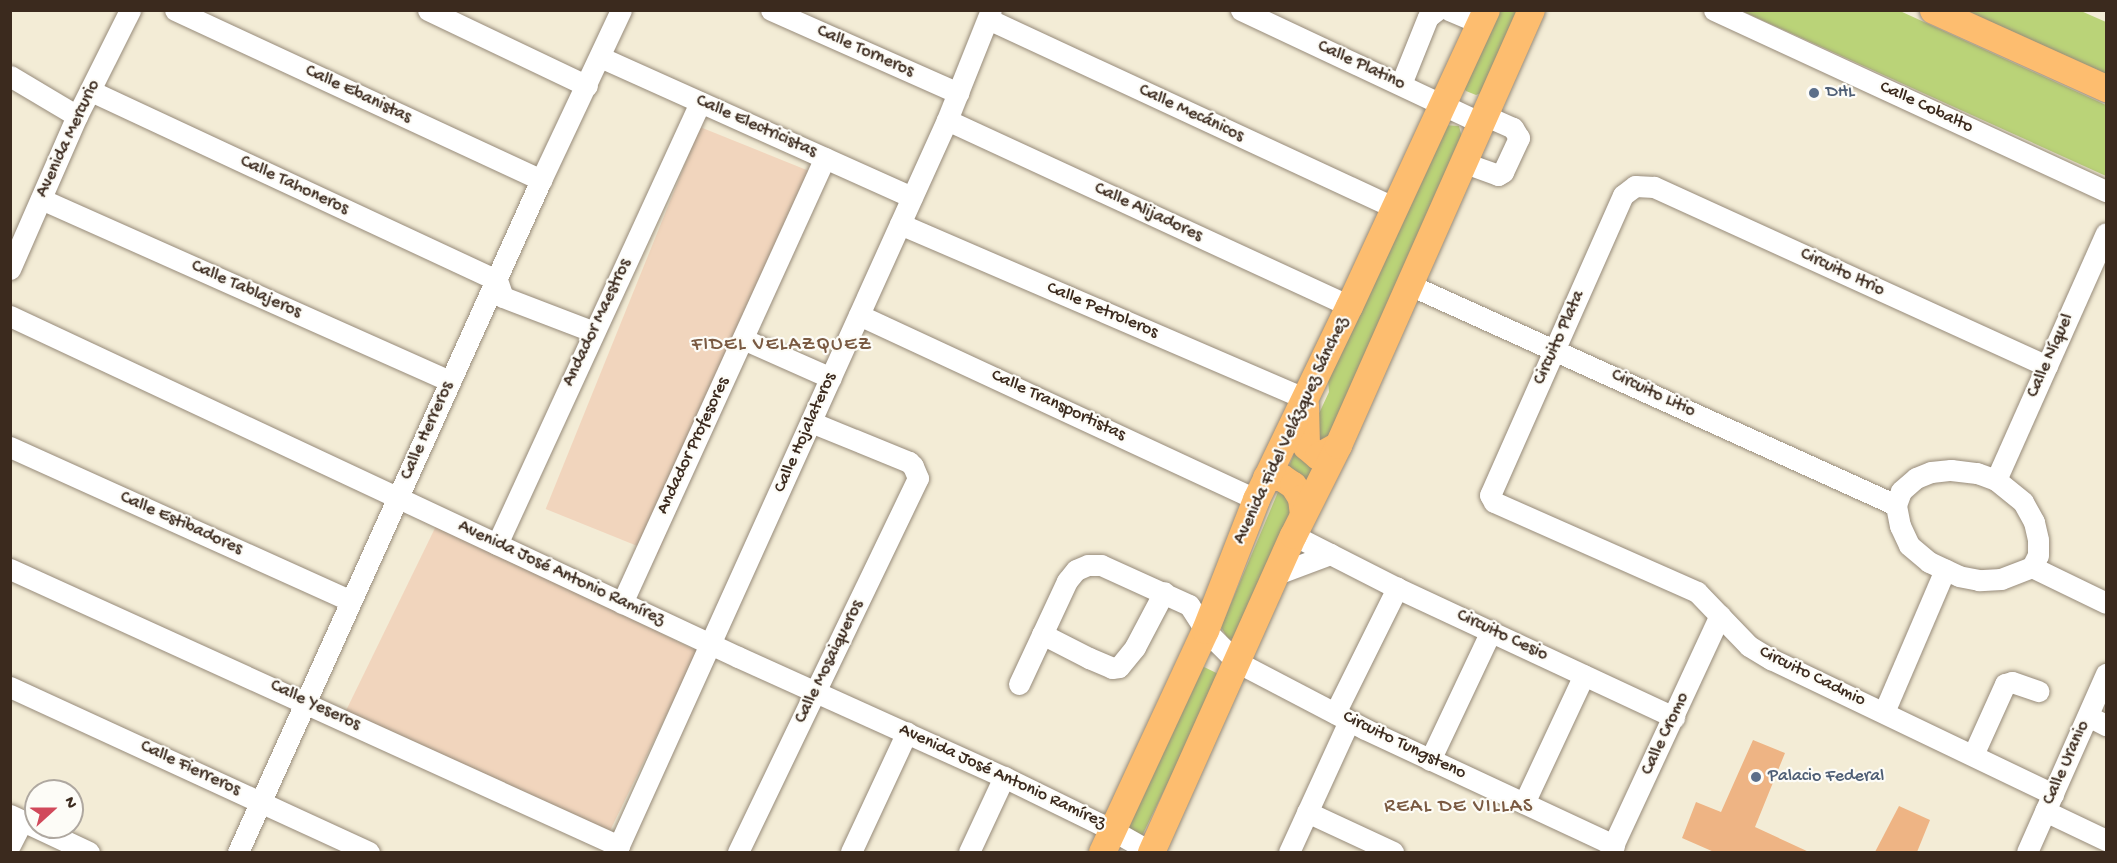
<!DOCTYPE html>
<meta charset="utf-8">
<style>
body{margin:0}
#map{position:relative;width:2117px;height:863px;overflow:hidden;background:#f3ecd6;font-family:"Gochi Hand",sans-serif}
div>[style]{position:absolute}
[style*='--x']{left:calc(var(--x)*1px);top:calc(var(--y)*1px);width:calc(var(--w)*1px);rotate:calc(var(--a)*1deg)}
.built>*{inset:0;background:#f1d5bd;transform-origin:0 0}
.green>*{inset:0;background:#bad378;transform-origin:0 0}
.building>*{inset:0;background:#eeb484}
.roads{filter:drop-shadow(0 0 2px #978b7a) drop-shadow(0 0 2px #978b7a)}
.minor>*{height:21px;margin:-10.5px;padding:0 10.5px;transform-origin:10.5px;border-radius:10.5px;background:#fff}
.major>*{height:27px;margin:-13.5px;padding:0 13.5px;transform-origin:13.5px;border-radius:13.5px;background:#fdbd6f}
.dots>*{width:16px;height:16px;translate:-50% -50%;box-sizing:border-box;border:3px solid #fdfcf7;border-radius:50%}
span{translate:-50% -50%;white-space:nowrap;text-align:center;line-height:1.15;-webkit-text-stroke:4.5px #fdfcf7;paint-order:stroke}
.street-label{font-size:18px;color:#3b2a1e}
.service-label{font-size:18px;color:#4e5e75}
.left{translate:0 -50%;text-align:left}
.neighbourhood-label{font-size:20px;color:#7a5a42;letter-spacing:1.5px}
.frame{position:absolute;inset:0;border:12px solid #3b2a1e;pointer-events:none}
.north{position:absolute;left:24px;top:779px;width:60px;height:60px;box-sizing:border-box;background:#fdfcf7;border:2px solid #afa8a0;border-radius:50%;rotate:69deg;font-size:16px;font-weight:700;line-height:24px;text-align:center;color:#3b2a1e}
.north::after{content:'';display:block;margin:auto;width:21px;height:27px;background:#d1495b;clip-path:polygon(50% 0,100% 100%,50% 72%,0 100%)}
</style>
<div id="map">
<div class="built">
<div style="left:700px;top:127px;width:121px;height:412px;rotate:22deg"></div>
<div style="left:437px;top:524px;width:290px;height:208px;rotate:26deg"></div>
</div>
<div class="green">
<div style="clip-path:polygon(1498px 11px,1525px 11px,1487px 91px,1476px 95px,1466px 91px,1462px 85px)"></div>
<div style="clip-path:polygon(1742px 11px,1900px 11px,2106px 105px,2106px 176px)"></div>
<div style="clip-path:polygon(1967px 11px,2081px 11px,2106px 22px,2106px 74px)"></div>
<div style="clip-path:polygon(1444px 125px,1459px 126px,1463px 141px,1326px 441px,1313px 445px,1308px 437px,1329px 392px,1328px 380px)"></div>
<div style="clip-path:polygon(1297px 447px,1317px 463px,1241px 637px,1228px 639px,1221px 627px)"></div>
<div style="left:1198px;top:664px;width:25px;height:178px;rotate:26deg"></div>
</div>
<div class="building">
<div style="clip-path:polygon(1753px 740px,1785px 753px,1755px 827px,1809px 852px,1714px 852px,1682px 838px,1696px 802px,1721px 812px)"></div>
<div style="clip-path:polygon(1899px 806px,1930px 820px,1917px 852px,1875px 852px)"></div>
</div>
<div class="roads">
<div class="minor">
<div style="--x:175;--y:10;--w:404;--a:24.9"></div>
<div style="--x:428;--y:10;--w:176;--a:25.5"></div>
<div style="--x:771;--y:10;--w:205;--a:23.9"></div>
<div style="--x:1241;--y:10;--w:265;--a:25.2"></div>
<div style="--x:1449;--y:10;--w:34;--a:23"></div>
<div style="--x:1714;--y:10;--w:432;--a:24.8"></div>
<div style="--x:988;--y:19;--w:449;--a:24.9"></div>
<div style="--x:600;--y:57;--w:342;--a:24.2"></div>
<div style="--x:10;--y:76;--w:78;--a:30.8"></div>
<div style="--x:1401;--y:84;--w:72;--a:-68.1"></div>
<div style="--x:1428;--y:17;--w:11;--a:-38"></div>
<div style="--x:91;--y:91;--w:448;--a:25"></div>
<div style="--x:497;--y:280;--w:18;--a:71"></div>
<div style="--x:503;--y:297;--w:97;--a:21"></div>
<div style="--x:947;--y:120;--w:443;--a:24.8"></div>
<div style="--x:1465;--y:163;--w:35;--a:20"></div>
<div style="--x:1498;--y:175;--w:6;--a:-31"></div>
<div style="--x:1503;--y:172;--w:38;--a:-65"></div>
<div style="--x:1519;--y:138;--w:12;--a:-121"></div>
<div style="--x:1513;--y:128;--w:32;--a:-156"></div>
<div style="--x:41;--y:199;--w:448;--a:24"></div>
<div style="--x:900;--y:224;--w:440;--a:23.3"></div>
<div style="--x:10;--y:269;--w:167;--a:-66.4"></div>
<div style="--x:77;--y:116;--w:119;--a:-63.4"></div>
<div style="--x:1410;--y:285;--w:533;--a:24.36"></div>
<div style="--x:859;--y:315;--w:438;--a:24.9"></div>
<div style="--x:10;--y:316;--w:804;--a:25.1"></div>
<div style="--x:738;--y:657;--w:292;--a:24.3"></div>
<div style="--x:1004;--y:777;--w:120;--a:26.1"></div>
<div style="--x:1112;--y:830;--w:45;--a:29.4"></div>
<div style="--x:743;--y:339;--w:96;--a:23.9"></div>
<div style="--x:2047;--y:366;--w:432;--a:-155.5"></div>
<div style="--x:1654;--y:187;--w:19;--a:-177"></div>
<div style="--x:1635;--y:186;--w:15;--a:143"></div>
<div style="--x:1623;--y:195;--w:328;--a:113.9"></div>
<div style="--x:1490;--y:495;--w:8;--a:60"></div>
<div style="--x:1494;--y:502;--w:222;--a:23.9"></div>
<div style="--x:1697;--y:592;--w:75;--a:46.1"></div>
<div style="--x:1749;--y:646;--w:26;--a:31"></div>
<div style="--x:1771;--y:659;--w:313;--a:25.6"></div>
<div style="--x:10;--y:447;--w:374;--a:24.3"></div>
<div style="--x:1951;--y:470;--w:26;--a:7"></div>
<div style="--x:1977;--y:473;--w:20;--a:20"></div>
<div style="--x:1996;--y:480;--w:35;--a:39"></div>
<div style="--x:2023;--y:502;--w:23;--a:61"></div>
<div style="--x:2034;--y:522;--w:18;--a:77"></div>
<div style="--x:2038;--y:540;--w:15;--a:90"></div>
<div style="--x:2038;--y:555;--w:13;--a:117"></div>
<div style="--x:2032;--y:567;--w:33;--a:159"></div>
<div style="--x:2001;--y:579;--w:22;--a:177"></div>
<div style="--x:1979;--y:580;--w:20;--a:-169"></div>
<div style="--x:1959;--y:576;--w:33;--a:-155"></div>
<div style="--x:1929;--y:562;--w:26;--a:-140"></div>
<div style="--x:1909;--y:545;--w:21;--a:-115"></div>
<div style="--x:1900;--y:526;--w:21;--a:-101"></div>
<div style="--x:1896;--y:505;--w:15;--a:-70"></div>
<div style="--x:1901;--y:491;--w:20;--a:-41"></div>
<div style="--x:1916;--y:478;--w:16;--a:-22"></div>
<div style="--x:1931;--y:472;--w:20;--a:-6"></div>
<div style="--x:1996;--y:480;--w:270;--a:-66"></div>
<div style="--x:1293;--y:535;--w:117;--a:27"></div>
<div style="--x:1397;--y:588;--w:306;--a:25"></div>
<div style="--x:497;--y:544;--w:486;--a:-65.3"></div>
<div style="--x:2032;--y:567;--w:82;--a:25.9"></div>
<div style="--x:10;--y:569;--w:669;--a:24.46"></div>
<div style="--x:1277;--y:574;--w:57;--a:-20.7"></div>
<div style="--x:622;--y:603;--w:489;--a:-65.5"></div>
<div style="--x:1042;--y:634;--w:53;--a:27.1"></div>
<div style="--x:1089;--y:658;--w:25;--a:23"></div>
<div style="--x:1112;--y:668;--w:7;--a:-8"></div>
<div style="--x:1119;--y:667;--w:26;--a:-51"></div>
<div style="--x:1135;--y:647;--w:62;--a:-62.2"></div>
<div style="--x:1019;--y:684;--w:114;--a:-65"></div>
<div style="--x:1067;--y:581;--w:14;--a:-51"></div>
<div style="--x:1076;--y:570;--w:13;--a:-23"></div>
<div style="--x:1088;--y:565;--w:13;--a:0"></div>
<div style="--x:1101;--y:565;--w:97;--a:24.4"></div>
<div style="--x:1189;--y:605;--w:30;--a:57"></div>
<div style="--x:1205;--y:630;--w:45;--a:45"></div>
<div style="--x:1237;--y:662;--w:144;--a:27.6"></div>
<div style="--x:1365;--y:729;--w:275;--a:25"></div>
<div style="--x:10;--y:687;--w:395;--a:24.7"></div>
<div style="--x:1884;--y:712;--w:155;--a:-66.8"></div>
<div style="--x:1335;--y:713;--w:140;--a:-63.6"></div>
<div style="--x:2088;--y:716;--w:20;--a:27"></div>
<div style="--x:1973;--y:755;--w:78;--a:-65.7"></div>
<div style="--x:2005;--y:684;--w:7;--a:-16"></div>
<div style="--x:2012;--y:682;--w:28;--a:19"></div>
<div style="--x:1430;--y:760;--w:143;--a:-64.7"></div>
<div style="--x:1524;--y:803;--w:141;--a:-64.9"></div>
<div style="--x:2045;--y:811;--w:68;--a:25.4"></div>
<div style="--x:1307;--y:812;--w:95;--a:24.9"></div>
<div style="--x:10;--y:815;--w:87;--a:25.1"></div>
<div style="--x:10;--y:845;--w:27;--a:-63"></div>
<div style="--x:238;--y:852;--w:737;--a:-65.73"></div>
<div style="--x:541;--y:180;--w:188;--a:-64.8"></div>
<div style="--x:616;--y:852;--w:803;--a:-65.67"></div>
<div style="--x:947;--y:120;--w:118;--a:-68.2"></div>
<div style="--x:738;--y:852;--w:415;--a:-64.3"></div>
<div style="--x:918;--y:478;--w:13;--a:-113"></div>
<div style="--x:913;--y:466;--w:6;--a:-135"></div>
<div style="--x:909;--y:462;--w:106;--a:-157.8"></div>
<div style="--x:851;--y:852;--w:132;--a:-65"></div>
<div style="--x:969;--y:852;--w:83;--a:-65"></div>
<div style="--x:1289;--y:852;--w:144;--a:-65.4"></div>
<div style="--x:1610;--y:852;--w:261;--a:-65.1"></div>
<div style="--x:2027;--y:852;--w:195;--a:-66.1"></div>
</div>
<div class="major">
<div style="--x:1933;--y:10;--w:190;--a:24.3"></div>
<div style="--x:1305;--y:405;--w:41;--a:88.6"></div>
<div style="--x:1306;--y:446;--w:16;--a:40"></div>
<div style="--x:1318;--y:456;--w:23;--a:-29"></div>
<div style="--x:1266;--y:477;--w:15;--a:0"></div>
<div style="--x:1281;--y:477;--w:14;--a:34"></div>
<div style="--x:1293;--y:485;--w:15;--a:58"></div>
<div style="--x:1301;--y:498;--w:16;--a:83"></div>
<div style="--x:1102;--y:852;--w:245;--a:-65.1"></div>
<div style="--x:1205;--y:630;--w:141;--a:-68.7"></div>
<div style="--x:1256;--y:499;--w:214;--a:-64.3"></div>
<div style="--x:1349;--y:306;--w:326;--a:-65.2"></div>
<div style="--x:1151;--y:852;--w:347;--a:-65.9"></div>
<div style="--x:1293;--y:535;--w:101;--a:-63.4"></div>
<div style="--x:1338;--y:445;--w:476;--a:-66.1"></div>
</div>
</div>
<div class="dots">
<div style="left:1814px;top:93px;background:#5c6f8a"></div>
<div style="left:1756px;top:777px;background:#5c6f8a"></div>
</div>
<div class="street-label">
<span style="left:865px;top:52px;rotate:24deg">Calle Torneros</span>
<span style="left:1361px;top:66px;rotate:25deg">Calle Platino</span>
<span style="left:358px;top:95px;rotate:25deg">Calle Ebanistas</span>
<span style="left:1926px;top:108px;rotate:25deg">Calle Cobalto</span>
<span style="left:1191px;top:114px;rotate:25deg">Calle Mecánicos</span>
<span style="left:756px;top:127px;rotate:24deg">Calle Electricistas</span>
<span style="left:69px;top:139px;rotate:-65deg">Avenida Mercurio</span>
<span style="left:294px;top:186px;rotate:25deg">Calle Tahoneros</span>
<span style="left:1148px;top:213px;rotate:25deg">Calle Alijadores</span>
<span style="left:1842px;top:273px;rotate:25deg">Circuito Itrio</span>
<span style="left:246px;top:290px;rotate:24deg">Calle Tablajeros</span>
<span style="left:1102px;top:311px;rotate:23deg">Calle Petroleros</span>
<span style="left:598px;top:323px;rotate:-65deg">Andador Maestros</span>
<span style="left:1560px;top:338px;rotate:-66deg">Circuito Plata</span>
<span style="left:2051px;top:356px;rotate:-66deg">Calle Níquel</span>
<span style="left:1653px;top:394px;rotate:25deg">Circuito Litio</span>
<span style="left:1058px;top:406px;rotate:25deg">Calle Transportistas</span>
<span style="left:428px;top:431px;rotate:-66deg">Calle Herreros</span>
<span style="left:1292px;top:431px;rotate:-65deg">Avenida Fidel Velázquez Sánchez</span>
<span style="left:806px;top:433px;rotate:-66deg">Calle Hojalateros</span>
<span style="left:694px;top:446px;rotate:-65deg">Andador Profesores</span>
<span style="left:181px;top:524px;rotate:24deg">Calle Estibadores</span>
<span style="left:561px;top:574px;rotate:25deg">Avenida José Antonio Ramírez</span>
<span style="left:1502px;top:636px;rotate:25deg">Circuito Cesio</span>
<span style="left:830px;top:662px;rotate:-64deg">Calle Mosaiqueros</span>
<span style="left:1812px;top:677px;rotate:26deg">Circuito Cadmio</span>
<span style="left:315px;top:706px;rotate:25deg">Calle Yeseros</span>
<span style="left:1666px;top:734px;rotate:-65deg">Calle Cromo</span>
<span style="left:1404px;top:746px;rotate:26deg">Circuito Tungsteno</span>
<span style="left:2067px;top:763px;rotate:-66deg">Calle Uranio</span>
<span style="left:190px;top:769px;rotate:25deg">Calle Fierreros</span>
<span style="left:1002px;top:777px;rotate:25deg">Avenida José Antonio Ramírez</span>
</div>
<div class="service-label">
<span class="left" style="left:1826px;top:93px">DHL</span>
<span class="left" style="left:1768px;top:777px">Palacio Federal</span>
</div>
<div class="neighbourhood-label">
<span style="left:782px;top:345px">FIDEL VELAZQUEZ</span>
<span style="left:1459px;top:807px">REAL DE VILLAS</span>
</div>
<div class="frame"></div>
<div class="north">N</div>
</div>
